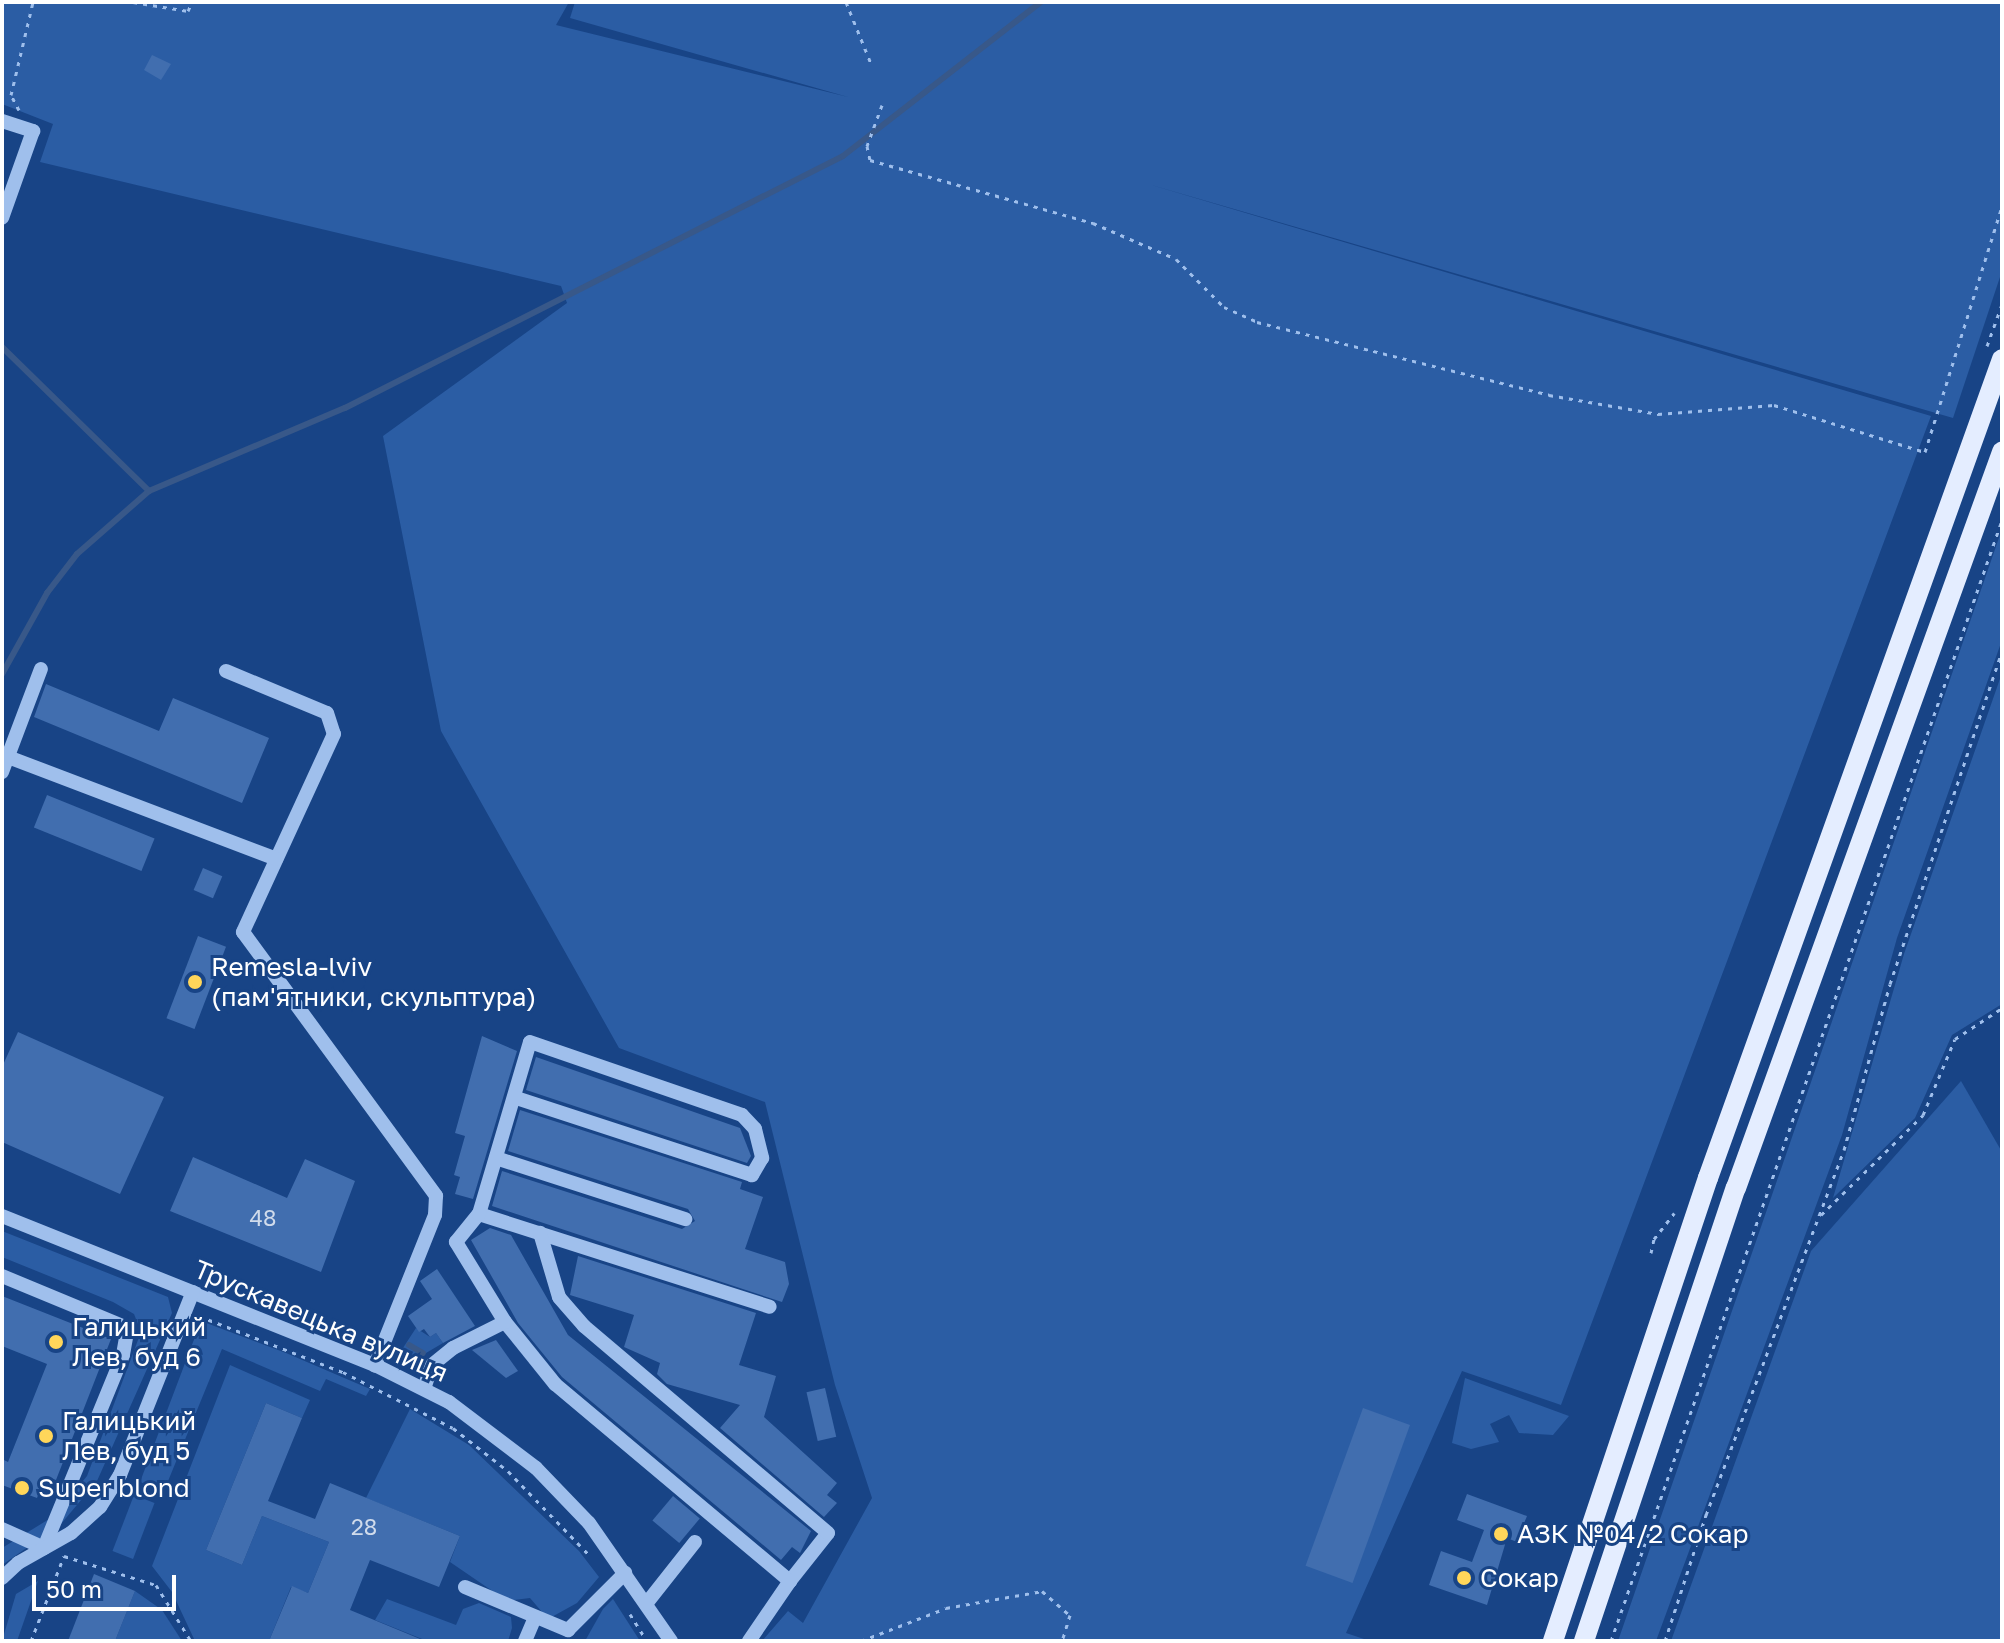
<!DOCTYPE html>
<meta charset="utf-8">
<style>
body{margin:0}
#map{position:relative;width:2004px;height:1643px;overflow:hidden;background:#184486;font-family:"Golos Text",sans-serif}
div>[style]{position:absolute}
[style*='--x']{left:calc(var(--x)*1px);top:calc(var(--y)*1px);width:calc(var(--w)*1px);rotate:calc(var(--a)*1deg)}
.green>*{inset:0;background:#2b5da4;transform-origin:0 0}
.stream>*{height:6px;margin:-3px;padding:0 3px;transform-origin:3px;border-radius:3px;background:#385889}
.building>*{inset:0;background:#416eaf;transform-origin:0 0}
.path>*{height:3px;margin-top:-1.5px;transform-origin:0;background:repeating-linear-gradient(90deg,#9fbfec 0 4px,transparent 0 10px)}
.minor>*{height:14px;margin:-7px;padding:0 7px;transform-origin:7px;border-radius:7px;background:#9fbfec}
.major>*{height:20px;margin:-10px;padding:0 10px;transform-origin:10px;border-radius:10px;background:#e4edff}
.dots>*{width:22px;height:22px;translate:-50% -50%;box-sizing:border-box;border:4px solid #184486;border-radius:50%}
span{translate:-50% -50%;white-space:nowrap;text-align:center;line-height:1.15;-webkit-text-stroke:6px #184486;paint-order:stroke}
.number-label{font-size:22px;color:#d0dbeb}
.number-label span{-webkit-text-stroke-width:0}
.poi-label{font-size:26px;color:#fff}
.left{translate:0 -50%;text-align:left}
.street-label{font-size:26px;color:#fff}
.frame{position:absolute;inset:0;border:4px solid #fff;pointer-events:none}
.scale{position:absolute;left:32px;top:1575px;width:144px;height:36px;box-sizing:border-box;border:4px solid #fff;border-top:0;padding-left:10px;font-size:24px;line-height:28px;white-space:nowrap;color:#fff;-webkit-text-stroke:6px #184486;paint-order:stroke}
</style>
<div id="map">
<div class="green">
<div style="clip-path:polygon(2px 2px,569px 2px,556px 25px,848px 97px,570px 18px,575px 2px,2002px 2px,2002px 271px,1953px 418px,1148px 184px,1931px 416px,1561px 1405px,1462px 1371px,1346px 1633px,1370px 1641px,762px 1641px,788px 1611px,803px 1623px,872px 1498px,835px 1385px,765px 1102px,619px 1048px,441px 731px,383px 436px,567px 303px,561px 286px,40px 162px,53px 124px,2px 104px)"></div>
<div style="clip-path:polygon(2002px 529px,2002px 640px,1897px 938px,1842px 1135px,1656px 1641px,1618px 1641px)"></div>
<div style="clip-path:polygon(2002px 673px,2002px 1004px,1952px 1035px,1915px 1118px,1833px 1198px,1904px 954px)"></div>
<div style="clip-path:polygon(1961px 1081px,2002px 1152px,2002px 1641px,1671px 1641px,1811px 1251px)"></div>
<div style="clip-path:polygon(2px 1231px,168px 1297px,172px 1313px,97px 1481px,61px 1524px,2px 1565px,2px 1548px,54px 1516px,87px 1476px,141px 1332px,134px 1314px,113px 1302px,2px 1257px)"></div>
<div style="clip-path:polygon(201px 1321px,286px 1353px,370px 1389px,366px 1396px,326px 1379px,320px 1391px,222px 1349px,164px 1491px,140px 1482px)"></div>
<div style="clip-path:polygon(416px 1328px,430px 1337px,436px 1333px,443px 1343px,409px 1363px,401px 1351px)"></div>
<div style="clip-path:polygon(230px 1365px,310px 1400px,302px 1418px,266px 1403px,206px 1550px,242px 1565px,262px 1516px,329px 1542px,308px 1593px,291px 1587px,269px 1641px,195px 1641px,172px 1592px,152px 1566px)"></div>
<div style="clip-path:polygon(1465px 1378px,1569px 1416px,1553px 1435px,1519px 1433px,1509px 1415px,1490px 1424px,1499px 1442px,1471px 1449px,1452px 1443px)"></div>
<div style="clip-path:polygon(410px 1409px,469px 1445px,579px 1551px,599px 1577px,577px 1603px,548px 1619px,530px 1598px,507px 1601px,450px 1562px,460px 1536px,366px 1498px)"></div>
<div style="left:134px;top:1495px;width:22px;height:60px;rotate:21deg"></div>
<div style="clip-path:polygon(38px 1581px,17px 1641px,2px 1641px,16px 1594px)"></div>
<div style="clip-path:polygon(135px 1591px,162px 1610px,182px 1641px,115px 1641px)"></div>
<div style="clip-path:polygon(387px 1599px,456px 1625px,463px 1609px,479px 1603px,511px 1617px,512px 1628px,508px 1641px,427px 1641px,375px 1620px)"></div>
<div style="clip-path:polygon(613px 1599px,640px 1641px,585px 1641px,603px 1609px)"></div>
</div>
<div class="stream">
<div style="--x:2;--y:347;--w:206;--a:44.4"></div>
<div style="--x:2;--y:674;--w:93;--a:-60.9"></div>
<div style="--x:47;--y:593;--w:49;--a:-52.4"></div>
<div style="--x:77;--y:554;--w:96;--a:-41.2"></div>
<div style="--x:149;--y:491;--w:213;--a:-23"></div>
<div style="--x:345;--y:408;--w:558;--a:-26.84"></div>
<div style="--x:843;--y:156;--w:251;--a:-37.9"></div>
<div style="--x:409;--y:1345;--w:16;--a:30"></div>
</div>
<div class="building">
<div style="clip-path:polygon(152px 55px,171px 64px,161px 80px,144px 70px)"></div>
<div style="clip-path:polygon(46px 684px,159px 731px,173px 698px,269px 738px,242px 803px,34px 717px)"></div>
<div style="left:47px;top:795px;width:116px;height:35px;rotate:22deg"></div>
<div style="left:203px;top:868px;width:21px;height:24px;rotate:23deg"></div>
<div style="left:198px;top:936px;width:30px;height:88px;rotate:21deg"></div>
<div style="clip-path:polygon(18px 1032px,164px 1097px,120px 1194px,2px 1142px,2px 1067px)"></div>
<div style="clip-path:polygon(482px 1036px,517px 1051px,473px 1199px,455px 1194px,460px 1177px,454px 1175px,465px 1136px,455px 1133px)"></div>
<div style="clip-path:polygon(536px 1057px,740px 1128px,751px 1156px,747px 1163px,526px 1090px)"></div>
<div style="clip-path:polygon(520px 1110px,742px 1182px,740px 1189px,763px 1197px,745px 1249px,785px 1262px,789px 1284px,782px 1302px,492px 1206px,502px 1171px,682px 1229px,695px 1221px,688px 1209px,508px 1151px)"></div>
<div style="clip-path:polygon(193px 1157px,287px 1198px,305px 1159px,355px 1181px,321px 1272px,170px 1211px)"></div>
<div style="clip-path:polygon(490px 1228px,511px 1235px,568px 1335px,811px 1531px,800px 1553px,792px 1547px,781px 1560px,562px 1377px,518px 1323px,471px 1240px)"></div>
<div style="clip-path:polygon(578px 1256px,756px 1313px,739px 1365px,776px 1376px,764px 1417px,837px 1483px,827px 1495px,837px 1503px,824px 1517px,720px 1428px,740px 1405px,667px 1384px,657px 1374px,660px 1363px,624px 1347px,634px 1315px,570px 1295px)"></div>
<div style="clip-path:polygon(437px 1269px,475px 1326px,443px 1343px,436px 1333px,430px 1337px,424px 1329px,419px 1332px,408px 1316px,432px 1299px,420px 1281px)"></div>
<div style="clip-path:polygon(2px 1296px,111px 1339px,56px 1480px,45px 1476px,37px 1498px,2px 1485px,2px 1459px,8px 1462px,47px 1364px,2px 1346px)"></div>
<div style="clip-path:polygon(496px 1340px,518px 1371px,506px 1378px,472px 1350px)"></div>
<div style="left:825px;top:1388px;width:50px;height:19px;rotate:77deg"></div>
<div style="clip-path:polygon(266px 1403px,302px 1418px,268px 1501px,315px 1519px,330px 1483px,460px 1536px,439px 1587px,370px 1560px,350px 1610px,425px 1641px,269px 1641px,292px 1586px,308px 1593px,329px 1542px,262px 1516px,242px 1565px,206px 1550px)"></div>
<div style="left:1363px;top:1408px;width:50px;height:168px;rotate:20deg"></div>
<div style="clip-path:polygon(1467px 1494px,1527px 1516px,1517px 1542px,1507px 1538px,1487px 1605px,1429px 1585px,1441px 1551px,1472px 1562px,1484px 1530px,1457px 1520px)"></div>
<div style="left:673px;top:1496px;width:35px;height:32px;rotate:40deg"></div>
<div style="clip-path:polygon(94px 1574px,135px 1591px,115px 1641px,68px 1641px)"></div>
</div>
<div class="path">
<div style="--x:133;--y:2;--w:56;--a:9.3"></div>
<div style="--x:188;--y:11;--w:10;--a:-66"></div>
<div style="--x:846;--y:2;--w:69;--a:67.9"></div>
<div style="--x:882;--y:105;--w:44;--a:110.1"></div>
<div style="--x:867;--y:146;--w:14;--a:78"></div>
<div style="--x:870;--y:160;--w:232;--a:15.8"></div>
<div style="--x:1093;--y:223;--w:90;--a:23.4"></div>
<div style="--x:1176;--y:259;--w:68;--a:45"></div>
<div style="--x:1224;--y:307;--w:36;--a:24"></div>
<div style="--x:1257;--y:322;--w:301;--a:14"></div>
<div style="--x:1549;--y:395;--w:111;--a:9.9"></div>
<div style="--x:1658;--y:414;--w:116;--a:-4.4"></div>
<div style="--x:1774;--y:405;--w:158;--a:17.3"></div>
<div style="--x:1925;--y:452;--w:257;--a:-72.6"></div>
<div style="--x:19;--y:110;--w:17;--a:-118"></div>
<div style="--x:11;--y:95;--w:96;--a:-76.7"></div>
<div style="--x:1987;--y:346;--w:45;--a:-70.3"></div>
<div style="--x:1821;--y:1215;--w:143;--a:-44.4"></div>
<div style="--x:1923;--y:1115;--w:82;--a:-67.2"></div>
<div style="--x:1955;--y:1039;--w:56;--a:-33.4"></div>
<div style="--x:1651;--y:1253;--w:14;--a:-78"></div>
<div style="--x:1654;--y:1239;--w:33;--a:-52"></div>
<div style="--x:199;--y:1316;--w:155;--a:21.3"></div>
<div style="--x:343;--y:1372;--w:123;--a:27"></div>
<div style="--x:453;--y:1428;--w:70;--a:38"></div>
<div style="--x:508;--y:1471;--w:117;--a:46"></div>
<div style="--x:630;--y:1614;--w:32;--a:58"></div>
<div style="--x:31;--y:1641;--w:91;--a:-68.8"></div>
<div style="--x:64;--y:1556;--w:96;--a:17.5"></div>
<div style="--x:156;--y:1585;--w:66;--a:58"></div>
<div style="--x:861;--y:1641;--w:91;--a:-21.2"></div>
<div style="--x:946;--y:1608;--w:97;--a:-10"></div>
<div style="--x:1042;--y:1591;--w:37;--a:41"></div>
<div style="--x:1070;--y:1615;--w:27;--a:107"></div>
<div style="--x:1611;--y:1641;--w:1187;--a:-70.77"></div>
<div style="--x:1665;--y:1641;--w:133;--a:-72"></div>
<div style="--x:1706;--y:1515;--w:390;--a:-69.3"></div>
<div style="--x:1844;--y:1150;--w:172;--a:-74.5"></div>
<div style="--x:1890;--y:984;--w:350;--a:-71.4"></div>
</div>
<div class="minor">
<div style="--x:2;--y:121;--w:33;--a:18"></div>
<div style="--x:33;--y:131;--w:92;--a:109.6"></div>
<div style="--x:226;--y:671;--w:109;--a:22.6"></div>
<div style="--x:327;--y:713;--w:22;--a:72"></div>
<div style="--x:334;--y:734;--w:218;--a:114.7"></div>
<div style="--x:243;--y:932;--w:327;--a:53.8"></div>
<div style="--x:436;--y:1196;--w:19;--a:93"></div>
<div style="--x:435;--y:1215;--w:162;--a:111.8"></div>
<div style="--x:8;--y:757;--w:287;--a:20.8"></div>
<div style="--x:2;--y:772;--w:110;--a:-69.3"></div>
<div style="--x:496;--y:1158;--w:199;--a:17.9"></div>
<div style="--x:479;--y:1214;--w:305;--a:17.7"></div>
<div style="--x:2;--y:1216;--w:402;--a:21.8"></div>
<div style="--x:375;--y:1365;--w:83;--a:26.6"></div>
<div style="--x:449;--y:1402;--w:109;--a:37.2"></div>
<div style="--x:536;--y:1468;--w:76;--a:46.1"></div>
<div style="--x:589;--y:1523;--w:144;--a:55.2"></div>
<div style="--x:2;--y:1276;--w:131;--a:22.5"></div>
<div style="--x:123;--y:1326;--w:7;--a:56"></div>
<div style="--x:127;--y:1332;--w:23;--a:100"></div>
<div style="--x:123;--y:1355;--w:209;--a:112.3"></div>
<div style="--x:44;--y:1548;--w:46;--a:-155.7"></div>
<div style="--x:505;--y:1322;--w:80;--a:51.1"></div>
<div style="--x:555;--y:1384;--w:307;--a:40"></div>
<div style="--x:790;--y:1581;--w:61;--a:-51.6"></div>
<div style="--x:828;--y:1533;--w:320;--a:-139.7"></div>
<div style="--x:584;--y:1326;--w:38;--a:-131"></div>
<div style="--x:559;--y:1297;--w:67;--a:-106.5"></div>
<div style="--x:424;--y:1389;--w:25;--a:-72"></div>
<div style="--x:432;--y:1365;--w:27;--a:-39"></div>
<div style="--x:453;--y:1348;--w:58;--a:-26.6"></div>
<div style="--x:505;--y:1322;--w:94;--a:-121.5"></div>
<div style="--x:456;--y:1242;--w:36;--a:-51"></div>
<div style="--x:479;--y:1214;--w:179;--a:-73.5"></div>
<div style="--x:530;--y:1042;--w:224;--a:19"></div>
<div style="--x:742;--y:1115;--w:19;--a:47"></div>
<div style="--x:755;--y:1129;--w:30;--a:76"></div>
<div style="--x:762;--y:1158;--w:20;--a:120"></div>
<div style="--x:752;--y:1175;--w:250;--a:-161.9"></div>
<div style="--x:2;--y:1578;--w:22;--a:-43"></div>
<div style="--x:18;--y:1563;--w:61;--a:-29.5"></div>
<div style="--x:71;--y:1533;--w:39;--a:-42"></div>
<div style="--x:100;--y:1507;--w:38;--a:-58"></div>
<div style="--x:120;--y:1475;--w:197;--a:-68.3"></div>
<div style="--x:465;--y:1587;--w:112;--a:22.7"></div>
<div style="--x:568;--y:1630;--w:81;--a:-45"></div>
<div style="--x:646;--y:1604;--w:79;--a:-51.7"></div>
<div style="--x:525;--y:1641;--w:26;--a:-67"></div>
<div style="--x:749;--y:1641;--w:73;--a:-55.7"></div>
</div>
<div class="major">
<div style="--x:1553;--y:1641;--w:488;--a:-71.5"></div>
<div style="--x:1708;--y:1178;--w:870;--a:-70.25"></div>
<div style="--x:1584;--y:1641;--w:478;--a:-71.5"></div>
<div style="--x:1736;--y:1188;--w:783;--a:-70.13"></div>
</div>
<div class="dots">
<div style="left:195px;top:982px;background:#ffd65a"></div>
<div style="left:56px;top:1342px;background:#ffd65a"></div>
<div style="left:46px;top:1436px;background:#ffd65a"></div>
<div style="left:22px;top:1488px;background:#ffd65a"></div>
<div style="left:1501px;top:1534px;background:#ffd65a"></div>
<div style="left:1464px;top:1578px;background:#ffd65a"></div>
</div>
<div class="number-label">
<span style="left:263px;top:1218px">48</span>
<span style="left:364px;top:1527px">28</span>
</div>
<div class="poi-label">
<span class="left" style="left:211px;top:982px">Remesla-lviv<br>(пам'ятники, скульптура)</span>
<span class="left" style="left:72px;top:1342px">Галицький<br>Лев, буд 6</span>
<span class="left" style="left:62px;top:1436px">Галицький<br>Лев, буд 5</span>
<span class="left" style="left:38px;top:1488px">Super blond</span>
<span class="left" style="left:1517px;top:1534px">АЗК №04/2 Сокар</span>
<span class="left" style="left:1480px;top:1578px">Сокар</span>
</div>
<div class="street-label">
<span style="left:321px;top:1321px;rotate:23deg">Трускавецька вулиця</span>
</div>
<div class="frame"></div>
<div class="scale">50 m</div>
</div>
